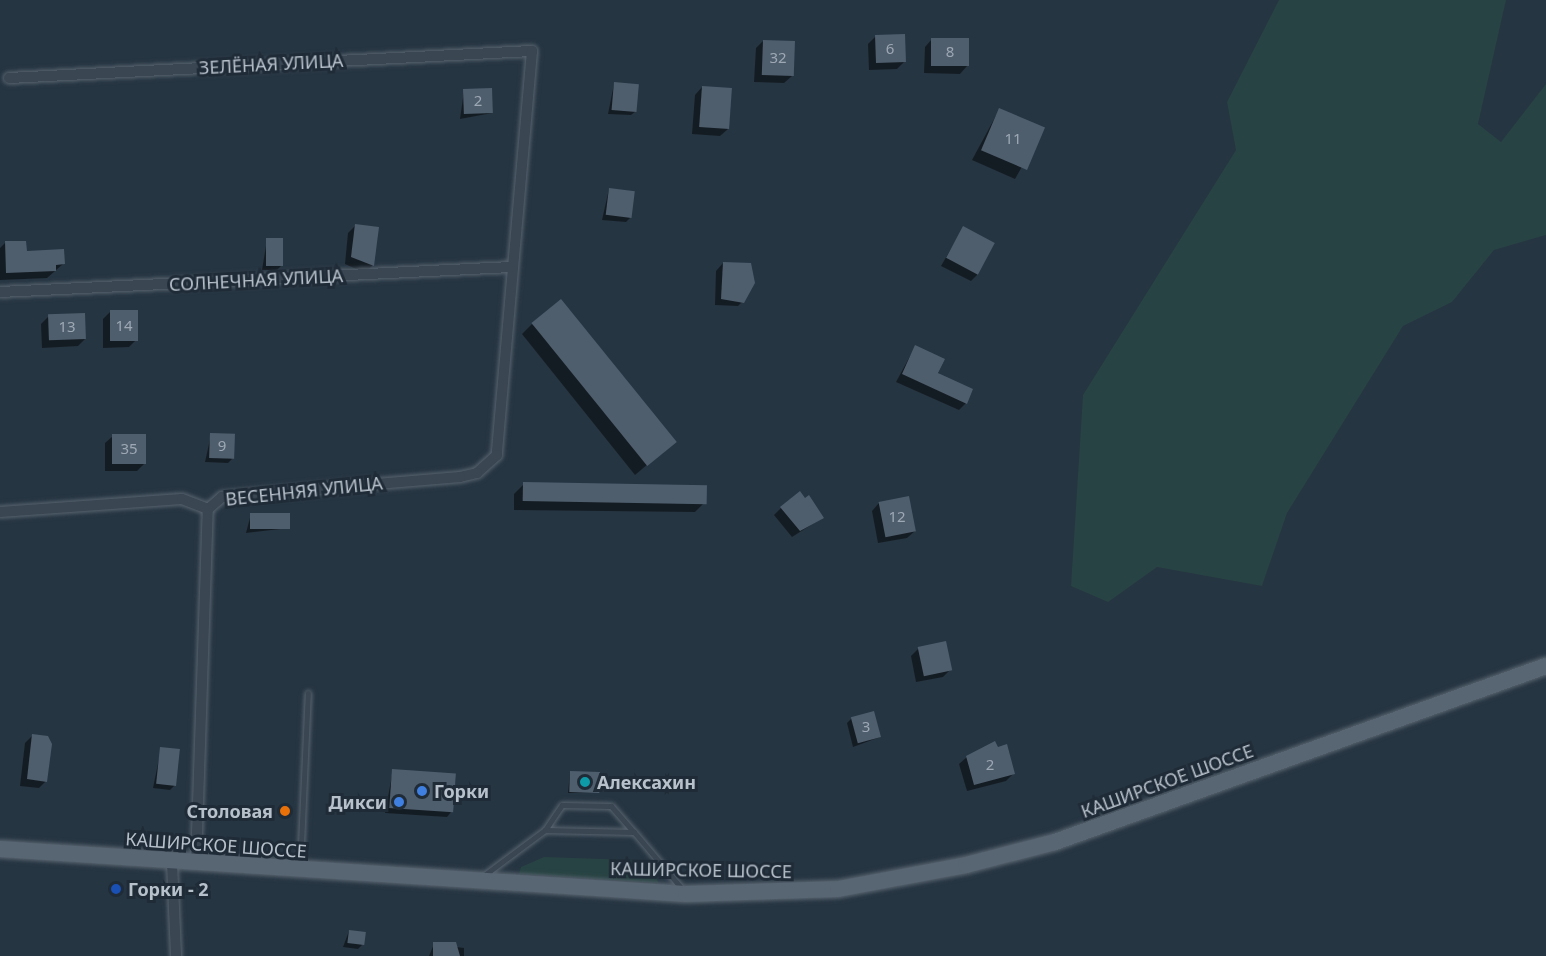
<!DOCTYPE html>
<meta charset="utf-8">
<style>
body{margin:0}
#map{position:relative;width:1546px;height:956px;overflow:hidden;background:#263542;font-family:"Noto Sans",sans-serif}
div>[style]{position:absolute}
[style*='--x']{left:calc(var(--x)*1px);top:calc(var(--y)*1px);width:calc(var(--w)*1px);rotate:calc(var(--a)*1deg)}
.green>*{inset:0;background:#284343}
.shadow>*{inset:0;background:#0007}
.building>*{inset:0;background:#4f5e6d;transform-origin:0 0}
.roads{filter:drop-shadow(0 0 2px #58646f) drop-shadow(0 0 2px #58646f)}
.service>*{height:5px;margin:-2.5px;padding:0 2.5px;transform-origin:2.5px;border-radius:2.5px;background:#3a4652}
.minor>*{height:10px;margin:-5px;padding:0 5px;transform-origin:5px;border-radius:5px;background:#3a4652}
.primary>*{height:16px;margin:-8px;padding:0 8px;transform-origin:8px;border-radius:8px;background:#586572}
.dots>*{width:16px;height:16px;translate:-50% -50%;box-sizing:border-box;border:3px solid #1f2b37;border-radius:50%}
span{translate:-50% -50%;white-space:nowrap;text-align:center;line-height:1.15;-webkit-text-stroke:6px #1f2b37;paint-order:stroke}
.number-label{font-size:15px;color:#9da8b4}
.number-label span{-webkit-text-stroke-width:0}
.street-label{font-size:18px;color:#b7c1cc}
.poi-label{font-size:18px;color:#b7c1cc;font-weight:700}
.left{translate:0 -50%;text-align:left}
.right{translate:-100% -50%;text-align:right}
</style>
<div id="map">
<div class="green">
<div style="clip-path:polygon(1279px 0,1506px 0,1478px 124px,1501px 142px,1546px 84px,1546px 235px,1494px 250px,1452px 302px,1403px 326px,1287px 513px,1262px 586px,1157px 567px,1108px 602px,1071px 586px,1083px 395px,1236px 150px,1227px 102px)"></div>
<div style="clip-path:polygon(544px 857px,633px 860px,655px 870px,658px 883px,519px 874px,521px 867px)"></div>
</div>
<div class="shadow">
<div style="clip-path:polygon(876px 36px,904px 62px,897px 69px,869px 70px,868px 44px)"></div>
<div style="clip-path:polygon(932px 39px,967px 66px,960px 74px,924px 73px,925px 47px)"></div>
<div style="clip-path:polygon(763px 41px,792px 76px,784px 83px,754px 82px,756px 48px)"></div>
<div style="clip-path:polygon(614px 84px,636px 111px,631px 115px,608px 114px)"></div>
<div style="clip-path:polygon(702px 87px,728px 129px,720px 136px,692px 134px,695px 95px)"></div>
<div style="clip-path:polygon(464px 91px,492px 113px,460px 119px)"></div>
<div style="clip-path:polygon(999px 110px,1043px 129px,1015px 179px,972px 160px)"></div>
<div style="clip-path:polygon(609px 189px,630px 218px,626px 222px,602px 220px)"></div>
<div style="clip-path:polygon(355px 226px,373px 265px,365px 273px,345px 264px,348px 233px)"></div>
<div style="clip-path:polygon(963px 228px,978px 274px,971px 281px,941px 266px)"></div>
<div style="clip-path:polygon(267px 240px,282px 265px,277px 270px,262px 270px)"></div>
<div style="clip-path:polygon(5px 243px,25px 252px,63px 264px,47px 278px,0 280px,0 248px)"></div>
<div style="clip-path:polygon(723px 263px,746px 298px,738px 306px,715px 305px,716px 271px)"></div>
<div style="clip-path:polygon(110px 312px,136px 340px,129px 347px,103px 348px,103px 319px)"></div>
<div style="clip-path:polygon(48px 317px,85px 339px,78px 346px,42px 348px,41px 324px)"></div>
<div style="clip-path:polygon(532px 324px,674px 442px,635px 475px,522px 334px)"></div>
<div style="clip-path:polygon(915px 347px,966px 403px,959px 410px,896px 382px)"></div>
<div style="clip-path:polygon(211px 435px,232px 459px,228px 463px,205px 462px)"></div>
<div style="clip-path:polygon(113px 436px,144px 464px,137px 471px,105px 471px,105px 443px)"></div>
<div style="clip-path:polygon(524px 484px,705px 502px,695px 512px,514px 510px,514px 494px)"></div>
<div style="clip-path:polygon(879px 503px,915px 531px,907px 538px,878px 543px,872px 511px)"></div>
<div style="clip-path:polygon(781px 508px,822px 518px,792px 537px,774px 515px)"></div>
<div style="clip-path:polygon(251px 514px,289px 528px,246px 533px)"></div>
<div style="clip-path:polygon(919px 648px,950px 670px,943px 677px,916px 682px,911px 656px)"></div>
<div style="clip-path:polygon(852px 718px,880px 737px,853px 747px,847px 723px)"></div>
<div style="clip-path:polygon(32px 736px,46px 781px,39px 788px,20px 786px,25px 743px)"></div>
<div style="clip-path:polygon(161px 749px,175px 785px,170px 790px,153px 788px)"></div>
<div style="clip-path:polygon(967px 757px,1013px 774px,1006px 781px,967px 791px,959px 764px)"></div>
<div style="clip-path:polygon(393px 770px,451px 812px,447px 817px,385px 813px)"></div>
<div style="clip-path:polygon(570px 772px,598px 792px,568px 793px)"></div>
<div style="clip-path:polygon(349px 931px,362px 945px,358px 949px,343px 947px)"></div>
<div style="clip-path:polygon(434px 944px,464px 948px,464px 956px,429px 956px)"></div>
</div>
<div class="building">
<div style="left:905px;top:34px;width:28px;height:30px;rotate:88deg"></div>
<div style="left:931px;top:38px;width:38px;height:28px"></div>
<div style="left:763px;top:40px;width:32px;height:35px;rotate:2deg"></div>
<div style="left:614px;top:82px;width:25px;height:28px;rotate:5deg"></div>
<div style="left:702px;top:86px;width:30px;height:41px;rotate:4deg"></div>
<div style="left:492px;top:88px;width:25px;height:29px;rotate:88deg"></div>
<div style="left:999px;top:108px;width:50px;height:46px;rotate:23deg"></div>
<div style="left:609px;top:188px;width:26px;height:27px;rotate:7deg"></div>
<div style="clip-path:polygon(355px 224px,379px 227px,374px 266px,351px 257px)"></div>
<div style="left:963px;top:226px;width:36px;height:36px;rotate:28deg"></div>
<div style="left:266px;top:238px;width:17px;height:28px"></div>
<div style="clip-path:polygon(5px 241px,26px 241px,27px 251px,64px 249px,65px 264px,56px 265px,56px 271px,6px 273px)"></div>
<div style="clip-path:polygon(723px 262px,751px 263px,755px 283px,744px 303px,721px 299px)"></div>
<div style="left:561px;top:299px;width:184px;height:38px;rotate:51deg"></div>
<div style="left:110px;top:310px;width:28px;height:31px"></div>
<div style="left:85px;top:313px;width:26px;height:37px;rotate:88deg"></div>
<div style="clip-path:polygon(915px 345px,945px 359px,938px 373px,973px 389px,967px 404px,902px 374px)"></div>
<div style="left:210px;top:433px;width:25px;height:25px;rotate:2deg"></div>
<div style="left:112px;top:434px;width:34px;height:30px"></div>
<div style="left:523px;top:482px;width:184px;height:19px;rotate:1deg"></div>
<div style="clip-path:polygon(800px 491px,805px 498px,809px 495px,824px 518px,800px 531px,780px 507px)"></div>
<div style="left:909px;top:496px;width:36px;height:31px;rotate:79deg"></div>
<div style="left:250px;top:513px;width:40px;height:16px"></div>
<div style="left:946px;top:641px;width:30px;height:29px;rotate:78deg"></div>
<div style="left:874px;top:711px;width:27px;height:24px;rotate:75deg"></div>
<div style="clip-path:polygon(32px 734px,48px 736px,52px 744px,47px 782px,27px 779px)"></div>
<div style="clip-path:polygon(995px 741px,998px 747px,1007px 744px,1015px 774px,974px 785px,966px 756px)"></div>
<div style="left:160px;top:747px;width:20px;height:37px;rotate:6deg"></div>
<div style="left:392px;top:769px;width:64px;height:39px;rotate:4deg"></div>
<div style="left:570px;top:771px;width:30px;height:21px;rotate:2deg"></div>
<div style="left:349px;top:930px;width:17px;height:13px;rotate:7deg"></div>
<div style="clip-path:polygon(433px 942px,456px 942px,460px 956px,433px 956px)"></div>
</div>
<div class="roads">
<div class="service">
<div style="--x:545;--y:830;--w:30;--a:-56"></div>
<div style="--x:562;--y:805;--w:49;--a:1.2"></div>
<div style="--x:611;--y:806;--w:35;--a:49"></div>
<div style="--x:300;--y:866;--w:173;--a:-87.4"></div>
<div style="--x:483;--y:876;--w:77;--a:-36.6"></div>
<div style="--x:545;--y:830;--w:89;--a:1.3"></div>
<div style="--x:634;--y:832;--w:76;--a:49.8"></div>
</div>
<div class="minor">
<div style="--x:9;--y:78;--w:524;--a:-2.96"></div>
<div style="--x:532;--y:51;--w:406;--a:95"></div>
<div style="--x:497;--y:455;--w:27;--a:138"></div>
<div style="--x:477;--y:473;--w:17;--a:167"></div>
<div style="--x:460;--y:477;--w:239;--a:175.2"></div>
<div style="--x:222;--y:497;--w:18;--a:139"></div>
<div style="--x:0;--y:292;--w:512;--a:-2.8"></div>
<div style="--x:0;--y:512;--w:182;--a:-4.1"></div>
<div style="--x:182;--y:499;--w:28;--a:21"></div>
<div style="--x:172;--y:863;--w:93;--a:87.5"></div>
<div style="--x:196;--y:864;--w:355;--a:-88.1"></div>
</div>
<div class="primary">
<div style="--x:0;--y:849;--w:687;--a:3.75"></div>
<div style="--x:686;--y:894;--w:152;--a:-1.9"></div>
<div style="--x:838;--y:889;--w:130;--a:-10.6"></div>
<div style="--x:966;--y:865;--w:92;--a:-14.5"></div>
<div style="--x:1055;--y:842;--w:522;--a:-19.72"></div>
</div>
</div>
<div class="dots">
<div style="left:585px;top:782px;background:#0f9aa8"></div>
<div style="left:422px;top:791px;background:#3f7fe0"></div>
<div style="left:399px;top:802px;background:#3f7fe0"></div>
<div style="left:285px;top:811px;background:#e8710a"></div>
<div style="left:116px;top:889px;background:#1a4fb4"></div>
</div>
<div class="number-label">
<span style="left:890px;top:49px">6</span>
<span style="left:950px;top:52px">8</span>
<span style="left:778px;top:58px">32</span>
<span style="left:478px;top:101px">2</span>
<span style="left:1013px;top:139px">11</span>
<span style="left:124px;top:326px">14</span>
<span style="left:67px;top:327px">13</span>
<span style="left:222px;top:446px">9</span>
<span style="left:129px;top:449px">35</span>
<span style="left:897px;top:517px">12</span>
<span style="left:866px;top:727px">3</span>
<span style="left:990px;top:765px">2</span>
</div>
<div class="street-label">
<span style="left:271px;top:64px;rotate:-3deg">ЗЕЛЁНАЯ УЛИЦА</span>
<span style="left:256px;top:280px;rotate:-3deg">СОЛНЕЧНАЯ УЛИЦА</span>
<span style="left:304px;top:491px;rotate:-6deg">ВЕСЕННЯЯ УЛИЦА</span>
<span style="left:1167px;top:781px;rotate:-20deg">КАШИРСКОЕ ШОССЕ</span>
<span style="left:216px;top:845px;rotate:4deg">КАШИРСКОЕ ШОССЕ</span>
<span style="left:701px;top:870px;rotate:1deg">КАШИРСКОЕ ШОССЕ</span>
</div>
<div class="poi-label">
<span class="left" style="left:597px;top:782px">Алексахин</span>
<span class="left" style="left:434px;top:791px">Горки</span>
<span class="right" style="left:387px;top:802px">Дикси</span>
<span class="right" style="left:273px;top:811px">Столовая</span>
<span class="left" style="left:128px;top:889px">Горки - 2</span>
</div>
</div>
